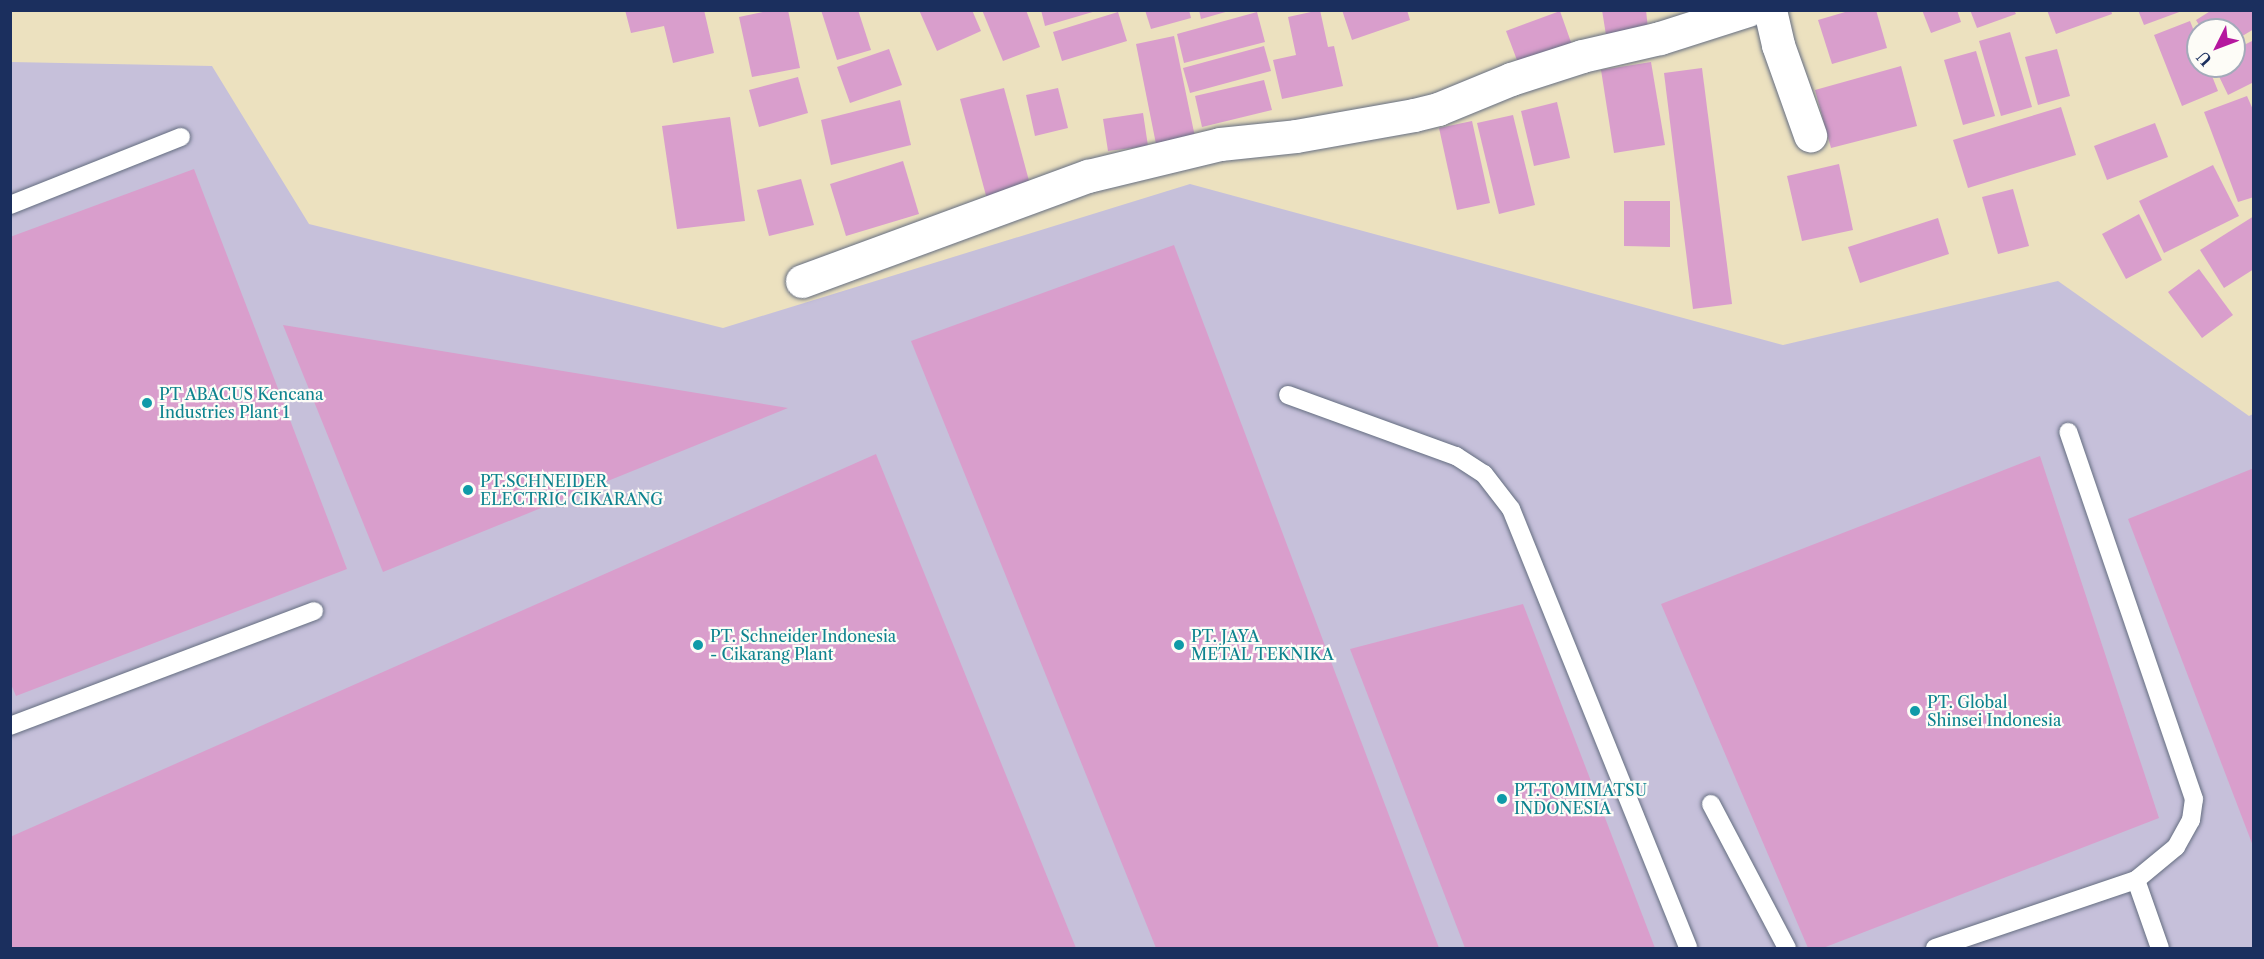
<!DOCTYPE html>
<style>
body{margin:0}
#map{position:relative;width:2264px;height:959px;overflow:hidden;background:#ece1bf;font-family:"Libre Caslon Text",serif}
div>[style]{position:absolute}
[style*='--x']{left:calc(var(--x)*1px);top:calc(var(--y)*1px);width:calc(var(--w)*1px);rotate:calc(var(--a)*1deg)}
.industrial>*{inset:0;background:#c6c0da}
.building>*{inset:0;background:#d99ecc}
.roads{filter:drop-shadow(0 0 2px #646d80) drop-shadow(0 0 2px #646d80)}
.lane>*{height:18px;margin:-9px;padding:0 9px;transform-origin:9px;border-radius:9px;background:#fff}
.street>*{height:33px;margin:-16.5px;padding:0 16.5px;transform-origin:16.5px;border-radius:16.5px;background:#fff}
.dots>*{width:16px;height:16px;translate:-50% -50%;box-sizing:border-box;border:3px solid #fdfcf7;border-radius:50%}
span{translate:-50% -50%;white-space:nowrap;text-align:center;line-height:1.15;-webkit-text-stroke:4.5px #fdfcf7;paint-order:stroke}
.culture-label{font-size:16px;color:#0d838f}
.left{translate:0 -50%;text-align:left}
.frame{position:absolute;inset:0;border:12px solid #1b2f5e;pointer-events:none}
.north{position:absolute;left:2186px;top:18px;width:60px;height:60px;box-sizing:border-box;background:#fdfcf7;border:2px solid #a3aaba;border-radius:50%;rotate:228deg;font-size:16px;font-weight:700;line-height:24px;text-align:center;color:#1b2f5e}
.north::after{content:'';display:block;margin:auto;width:21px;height:27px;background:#b5179e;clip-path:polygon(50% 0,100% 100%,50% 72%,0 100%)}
</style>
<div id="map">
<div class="industrial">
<i style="clip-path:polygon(11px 62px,212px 66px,309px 224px,723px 328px,1190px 184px,1783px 345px,2058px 281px,2249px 416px,2253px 414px,2253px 948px,11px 948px)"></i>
</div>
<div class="building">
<i style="clip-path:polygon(625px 10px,704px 10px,714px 53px,673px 63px,664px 26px,631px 33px)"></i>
<i style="clip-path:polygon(773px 10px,788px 10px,800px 68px,752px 77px,739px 17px)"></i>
<i style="clip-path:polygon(821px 10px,858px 10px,871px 50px,837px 60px)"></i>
<i style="clip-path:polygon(919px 10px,972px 10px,981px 31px,937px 51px)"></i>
<i style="clip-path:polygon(982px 10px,1026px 10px,1040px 47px,1003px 61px)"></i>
<i style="clip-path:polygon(1041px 10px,1096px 10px,1096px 11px,1045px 26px)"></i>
<i style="clip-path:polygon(1145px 10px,1189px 10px,1191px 18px,1151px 29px)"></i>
<i style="clip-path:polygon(1199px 10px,1229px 10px,1229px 11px,1201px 19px)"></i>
<i style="clip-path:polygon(1320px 10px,1328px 47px,1334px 46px,1343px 86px,1282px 99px,1273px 60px,1296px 55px,1288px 17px)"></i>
<i style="clip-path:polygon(1342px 10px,1407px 10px,1410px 20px,1352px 40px)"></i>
<i style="clip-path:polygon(1602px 10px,1646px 10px,1648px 29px,1606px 35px)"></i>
<i style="clip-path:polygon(1852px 10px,1876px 10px,1887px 48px,1832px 64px,1818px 20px)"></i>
<i style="clip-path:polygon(1922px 10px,1957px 10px,1961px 22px,1931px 33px)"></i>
<i style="clip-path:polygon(1970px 10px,2014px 10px,2016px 14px,1977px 28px)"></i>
<i style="clip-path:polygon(2047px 10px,2111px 10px,2112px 14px,2056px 34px)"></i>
<i style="clip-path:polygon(2138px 10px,2182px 10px,2182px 11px,2144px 25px)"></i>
<i style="clip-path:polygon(2212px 10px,2254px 10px,2254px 29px,2234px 41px,2234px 30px,2202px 30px,2196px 20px)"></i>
<i style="clip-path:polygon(1560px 11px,1573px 48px,1520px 68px,1506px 31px)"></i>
<i style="clip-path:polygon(1118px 12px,1127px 41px,1062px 61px,1053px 32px)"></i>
<i style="clip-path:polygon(1257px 12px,1265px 42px,1184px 63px,1177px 34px)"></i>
<i style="clip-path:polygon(2190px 21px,2198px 41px,2198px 66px,2208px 66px,2218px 91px,2182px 106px,2154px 35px)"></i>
<i style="clip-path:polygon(2010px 32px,2032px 107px,2001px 116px,1979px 41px)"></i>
<i style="clip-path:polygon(1174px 36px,1195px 137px,1156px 144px,1136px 44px)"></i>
<i style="clip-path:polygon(2254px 40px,2254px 82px,2228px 95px,2214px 66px,2234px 66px,2234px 50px)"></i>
<i style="clip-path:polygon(1264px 46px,1271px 71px,1190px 93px,1183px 68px)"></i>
<i style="clip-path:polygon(889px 49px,902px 85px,850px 103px,837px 67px)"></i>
<i style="clip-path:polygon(2057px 49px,2070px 96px,2038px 105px,2025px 57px)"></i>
<i style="clip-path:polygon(1976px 51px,1995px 116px,1963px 125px,1944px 60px)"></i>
<i style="clip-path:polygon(1651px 62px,1665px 145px,1614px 153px,1601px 70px)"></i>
<i style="clip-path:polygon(1901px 66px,1917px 126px,1831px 148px,1815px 90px)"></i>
<i style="clip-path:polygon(1702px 68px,1732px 304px,1693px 309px,1664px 73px)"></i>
<i style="clip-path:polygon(798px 77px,808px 113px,759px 127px,749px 90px)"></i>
<i style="clip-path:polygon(1264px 80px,1272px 110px,1202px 127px,1195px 96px)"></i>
<i style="clip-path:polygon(1004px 88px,1032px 192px,988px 203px,960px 99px)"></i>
<i style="clip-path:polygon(1058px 88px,1068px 128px,1035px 136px,1026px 95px)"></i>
<i style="clip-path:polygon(2247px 96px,2254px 112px,2254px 197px,2238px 202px,2204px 112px)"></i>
<i style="clip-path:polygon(900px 100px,911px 145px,831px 165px,821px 120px)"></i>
<i style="clip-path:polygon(1557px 102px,1570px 158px,1534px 166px,1521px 111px)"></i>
<i style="clip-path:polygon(2061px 107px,2076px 155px,1968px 188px,1953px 140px)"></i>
<i style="clip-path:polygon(1143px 113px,1148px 146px,1108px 151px,1103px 119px)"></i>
<i style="clip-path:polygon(1513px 115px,1535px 205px,1499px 214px,1477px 123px)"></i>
<i style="clip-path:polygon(730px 117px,745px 221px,677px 229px,662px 126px)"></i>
<i style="clip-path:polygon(1472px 121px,1490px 203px,1457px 210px,1439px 128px)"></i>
<i style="clip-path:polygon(2155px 123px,2168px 157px,2107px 180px,2094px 146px)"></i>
<i style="clip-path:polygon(903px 161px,919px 214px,846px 236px,830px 184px)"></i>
<i style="clip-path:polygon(1839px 164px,1853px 230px,1802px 241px,1787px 176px)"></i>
<i style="clip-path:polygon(2213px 165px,2239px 216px,2164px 253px,2139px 201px)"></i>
<i style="clip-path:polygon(194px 169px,347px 569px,16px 696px,10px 682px,10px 237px)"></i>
<i style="clip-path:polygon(801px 179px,814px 225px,769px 236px,757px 190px)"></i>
<i style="clip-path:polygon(2013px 189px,2029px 246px,1998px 254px,1982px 197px)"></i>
<i style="clip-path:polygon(1624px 201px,1670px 201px,1670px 247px,1624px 246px)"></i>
<i style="clip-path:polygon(2139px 214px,2162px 260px,2126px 279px,2102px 234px)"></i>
<i style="clip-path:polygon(2254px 216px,2254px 269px,2224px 288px,2200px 250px)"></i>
<i style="clip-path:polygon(1938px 218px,1949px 254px,1860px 283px,1848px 247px)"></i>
<i style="clip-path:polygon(1174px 245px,1439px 948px,1156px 948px,911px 341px)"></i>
<i style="clip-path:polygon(2199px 269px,2233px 315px,2202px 338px,2168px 292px)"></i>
<i style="clip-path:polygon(283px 325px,788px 408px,383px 572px)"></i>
<i style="clip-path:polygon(876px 454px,1076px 948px,10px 948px,10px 837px)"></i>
<i style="clip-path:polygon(2040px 456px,2159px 818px,1823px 948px,1808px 948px,1661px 604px)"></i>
<i style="clip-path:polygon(2254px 468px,2254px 846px,2253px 846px,2128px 519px)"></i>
<i style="clip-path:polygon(1523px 604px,1655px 948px,1465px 948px,1350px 649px)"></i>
</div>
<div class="roads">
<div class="lane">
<i style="--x:10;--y:205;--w:184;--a:-21.7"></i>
<i style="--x:1288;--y:395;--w:179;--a:20"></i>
<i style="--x:1456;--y:456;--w:33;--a:33"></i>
<i style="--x:1484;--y:474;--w:44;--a:52.4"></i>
<i style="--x:1511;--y:509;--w:473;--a:68"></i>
<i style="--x:10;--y:726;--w:325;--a:-20.7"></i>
<i style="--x:1711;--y:804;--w:163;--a:62.2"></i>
<i style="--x:2136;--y:880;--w:72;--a:70.6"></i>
<i style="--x:1935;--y:948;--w:212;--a:-18.7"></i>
<i style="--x:2136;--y:880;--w:52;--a:-39.5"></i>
<i style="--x:2176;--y:847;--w:31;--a:-61"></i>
<i style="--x:2191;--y:820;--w:21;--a:-82"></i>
<i style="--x:2194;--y:799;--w:388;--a:-108.9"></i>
</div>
<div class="street">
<i style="--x:1770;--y:10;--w:36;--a:77"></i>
<i style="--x:1778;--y:45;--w:96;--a:70.4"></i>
<i style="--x:802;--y:281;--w:305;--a:-20.2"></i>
<i style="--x:1088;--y:176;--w:136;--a:-13.6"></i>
<i style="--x:1220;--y:144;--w:76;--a:-6"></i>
<i style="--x:1296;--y:136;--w:120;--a:-10.1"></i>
<i style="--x:1414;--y:115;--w:25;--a:-14"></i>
<i style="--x:1438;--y:109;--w:79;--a:-22.3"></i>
<i style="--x:1511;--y:79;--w:75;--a:-17.9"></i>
<i style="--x:1582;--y:56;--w:80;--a:-13"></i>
<i style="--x:1660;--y:38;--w:92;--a:-17.7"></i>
</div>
</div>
<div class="dots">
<i style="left:147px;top:403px;background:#0f9aa8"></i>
<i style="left:468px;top:490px;background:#0f9aa8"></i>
<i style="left:698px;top:645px;background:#0f9aa8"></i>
<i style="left:1179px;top:645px;background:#0f9aa8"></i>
<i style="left:1915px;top:711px;background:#0f9aa8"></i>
<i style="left:1502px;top:799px;background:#0f9aa8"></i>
</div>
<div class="culture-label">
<span class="left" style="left:159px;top:403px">PT ABACUS Kencana<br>Industries Plant 1</span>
<span class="left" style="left:480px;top:490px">PT.SCHNEIDER<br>ELECTRIC CIKARANG</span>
<span class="left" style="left:710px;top:645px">PT. Schneider Indonesia<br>- Cikarang Plant</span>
<span class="left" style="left:1191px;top:645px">PT. JAYA<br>METAL TEKNIKA</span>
<span class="left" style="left:1927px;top:711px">PT. Global<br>Shinsei Indonesia</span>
<span class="left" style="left:1514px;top:799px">PT.TOMIMATSU<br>INDONESIA</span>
</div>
<div class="frame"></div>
<div class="north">U</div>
</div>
